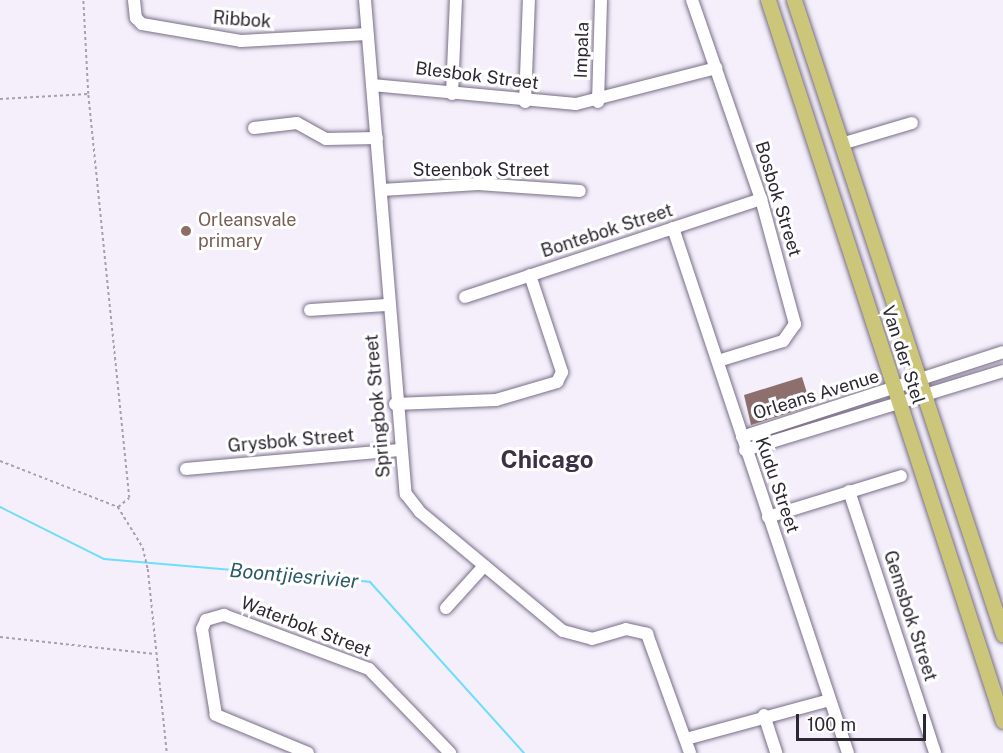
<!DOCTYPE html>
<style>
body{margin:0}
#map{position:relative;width:1003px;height:753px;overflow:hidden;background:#f4effb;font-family:"Public Sans",sans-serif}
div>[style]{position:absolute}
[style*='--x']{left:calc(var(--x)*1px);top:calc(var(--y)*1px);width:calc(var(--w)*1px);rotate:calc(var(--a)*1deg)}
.stream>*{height:2px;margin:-1px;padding:0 1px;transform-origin:1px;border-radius:1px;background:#6cdefe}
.building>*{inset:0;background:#8e6f6e}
.path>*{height:1.5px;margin-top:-0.75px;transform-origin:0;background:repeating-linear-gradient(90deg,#a5a0ab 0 3px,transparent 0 6px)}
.roads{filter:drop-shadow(0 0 2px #796e87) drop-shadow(0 0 2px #796e87)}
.minor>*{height:12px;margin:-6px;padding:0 6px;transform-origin:6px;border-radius:6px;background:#fff}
.major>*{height:15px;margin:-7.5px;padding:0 7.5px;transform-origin:7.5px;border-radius:7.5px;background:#cbc67a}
.dots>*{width:16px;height:16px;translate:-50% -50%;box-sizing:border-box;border:3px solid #fff;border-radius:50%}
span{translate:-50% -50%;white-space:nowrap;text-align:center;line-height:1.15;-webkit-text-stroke:6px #fff;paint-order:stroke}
.street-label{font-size:18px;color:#2c2832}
.education-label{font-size:18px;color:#785e54}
.left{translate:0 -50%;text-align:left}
.water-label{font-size:20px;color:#2a5a68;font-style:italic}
.district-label{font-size:24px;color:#3b3147;font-weight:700}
.scale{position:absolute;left:796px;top:714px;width:130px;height:27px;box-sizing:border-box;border:3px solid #2c2832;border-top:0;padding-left:8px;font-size:18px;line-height:21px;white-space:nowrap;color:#2c2832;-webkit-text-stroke:4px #fff;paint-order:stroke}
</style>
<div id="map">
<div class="stream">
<i style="--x:0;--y:507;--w:116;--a:26.6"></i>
<i style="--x:104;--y:559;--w:267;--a:4.9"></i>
<i style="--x:370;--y:582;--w:230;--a:48"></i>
</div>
<div class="building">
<i style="clip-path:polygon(802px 377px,811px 406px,751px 425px,744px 395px)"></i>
</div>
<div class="path">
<i style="--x:0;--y:99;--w:88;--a:-3.3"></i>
<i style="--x:88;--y:94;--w:94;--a:-93"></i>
<i style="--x:0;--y:461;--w:127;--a:21.3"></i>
<i style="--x:118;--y:507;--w:14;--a:-39"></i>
<i style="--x:129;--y:498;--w:406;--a:-95.8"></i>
<i style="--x:118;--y:507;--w:48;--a:58.6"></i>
<i style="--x:143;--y:548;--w:22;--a:77"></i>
<i style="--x:148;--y:569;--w:185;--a:84.1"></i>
<i style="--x:0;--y:637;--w:156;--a:6.3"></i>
</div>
<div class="roads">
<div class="minor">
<i style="--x:134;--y:0;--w:18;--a:84"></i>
<i style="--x:136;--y:18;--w:8;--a:45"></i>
<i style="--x:142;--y:24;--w:100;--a:9.7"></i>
<i style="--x:241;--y:41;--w:126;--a:-3.2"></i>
<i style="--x:365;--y:0;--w:496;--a:85.3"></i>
<i style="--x:406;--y:494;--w:23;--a:52"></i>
<i style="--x:420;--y:512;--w:186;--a:39.8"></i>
<i style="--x:563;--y:631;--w:30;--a:15"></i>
<i style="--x:592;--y:639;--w:35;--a:-16"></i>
<i style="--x:626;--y:629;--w:22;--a:13"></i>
<i style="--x:647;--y:634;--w:127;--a:70.1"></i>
<i style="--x:692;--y:0;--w:211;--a:70.9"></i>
<i style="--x:761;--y:199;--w:130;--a:74.8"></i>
<i style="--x:795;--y:324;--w:21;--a:125"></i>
<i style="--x:783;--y:341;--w:68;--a:162.9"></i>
<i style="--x:372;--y:85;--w:205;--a:5.3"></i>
<i style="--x:576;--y:104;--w:145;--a:-14.4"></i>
<i style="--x:452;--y:94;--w:94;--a:-87.6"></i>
<i style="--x:525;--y:102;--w:102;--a:-87.8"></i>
<i style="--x:598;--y:102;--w:102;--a:-88.3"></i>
<i style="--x:254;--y:128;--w:43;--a:-6.6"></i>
<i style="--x:297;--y:123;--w:33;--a:29"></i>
<i style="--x:326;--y:139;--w:51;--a:-1.1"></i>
<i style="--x:841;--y:144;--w:74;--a:-16.5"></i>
<i style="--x:382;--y:190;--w:96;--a:-3.6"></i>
<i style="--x:478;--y:184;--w:102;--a:3.9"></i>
<i style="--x:673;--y:228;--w:553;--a:71.57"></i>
<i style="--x:465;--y:297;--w:312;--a:-18.3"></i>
<i style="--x:310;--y:310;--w:78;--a:-3.7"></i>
<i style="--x:395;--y:404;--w:101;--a:-2.3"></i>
<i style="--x:496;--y:400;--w:64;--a:-16.4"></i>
<i style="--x:557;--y:382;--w:11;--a:-63"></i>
<i style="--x:562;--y:372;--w:102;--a:-108.3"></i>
<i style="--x:742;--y:437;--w:274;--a:-18"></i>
<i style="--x:745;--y:450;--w:270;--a:-17"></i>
<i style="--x:186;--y:469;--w:214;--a:-5.1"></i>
<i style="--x:849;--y:491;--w:276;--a:71.8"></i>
<i style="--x:768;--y:517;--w:139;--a:-17.1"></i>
<i style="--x:446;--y:608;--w:57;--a:-47.9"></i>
<i style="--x:764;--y:715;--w:40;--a:72"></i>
<i style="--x:686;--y:739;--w:149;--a:-15.2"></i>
<i style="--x:308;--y:753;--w:100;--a:-157.6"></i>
<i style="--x:216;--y:715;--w:87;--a:-99.2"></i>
<i style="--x:202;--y:629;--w:10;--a:-66"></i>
<i style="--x:206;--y:620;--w:19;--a:-16"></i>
<i style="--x:224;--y:615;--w:155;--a:20.4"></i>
<i style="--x:369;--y:669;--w:117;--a:46"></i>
</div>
<div class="major">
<i style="--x:768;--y:0;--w:758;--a:71.95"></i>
<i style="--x:794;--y:0;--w:668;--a:71.76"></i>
</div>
</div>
<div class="dots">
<i style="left:186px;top:231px;background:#8d6e63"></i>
</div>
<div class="street-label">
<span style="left:242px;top:20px;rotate:4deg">Ribbok</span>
<span style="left:582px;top:50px;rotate:-88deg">Impala</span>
<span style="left:477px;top:76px;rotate:7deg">Blesbok Street</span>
<span style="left:481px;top:170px">Steenbok Street</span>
<span style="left:778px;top:199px;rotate:73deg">Bosbok Street</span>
<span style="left:607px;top:231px;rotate:-18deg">Bontebok Street</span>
<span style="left:903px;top:355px;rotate:72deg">Van der Stel</span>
<span style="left:816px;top:395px;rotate:-17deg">Orleans Avenue</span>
<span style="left:378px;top:406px;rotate:-95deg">Springbok Street</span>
<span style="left:291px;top:441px;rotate:-5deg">Grysbok Street</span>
<span style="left:777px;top:485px;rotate:71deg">Kudu Street</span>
<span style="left:910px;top:616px;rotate:72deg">Gemsbok Street</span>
<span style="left:306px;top:627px;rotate:21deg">Waterbok Street</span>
</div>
<div class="education-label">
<span class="left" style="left:198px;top:231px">Orleansvale<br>primary</span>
</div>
<div class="water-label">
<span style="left:294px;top:576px;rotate:5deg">Boontjiesrivier</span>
</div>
<div class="district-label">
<span style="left:547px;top:460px">Chicago</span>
</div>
<div class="scale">100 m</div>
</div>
